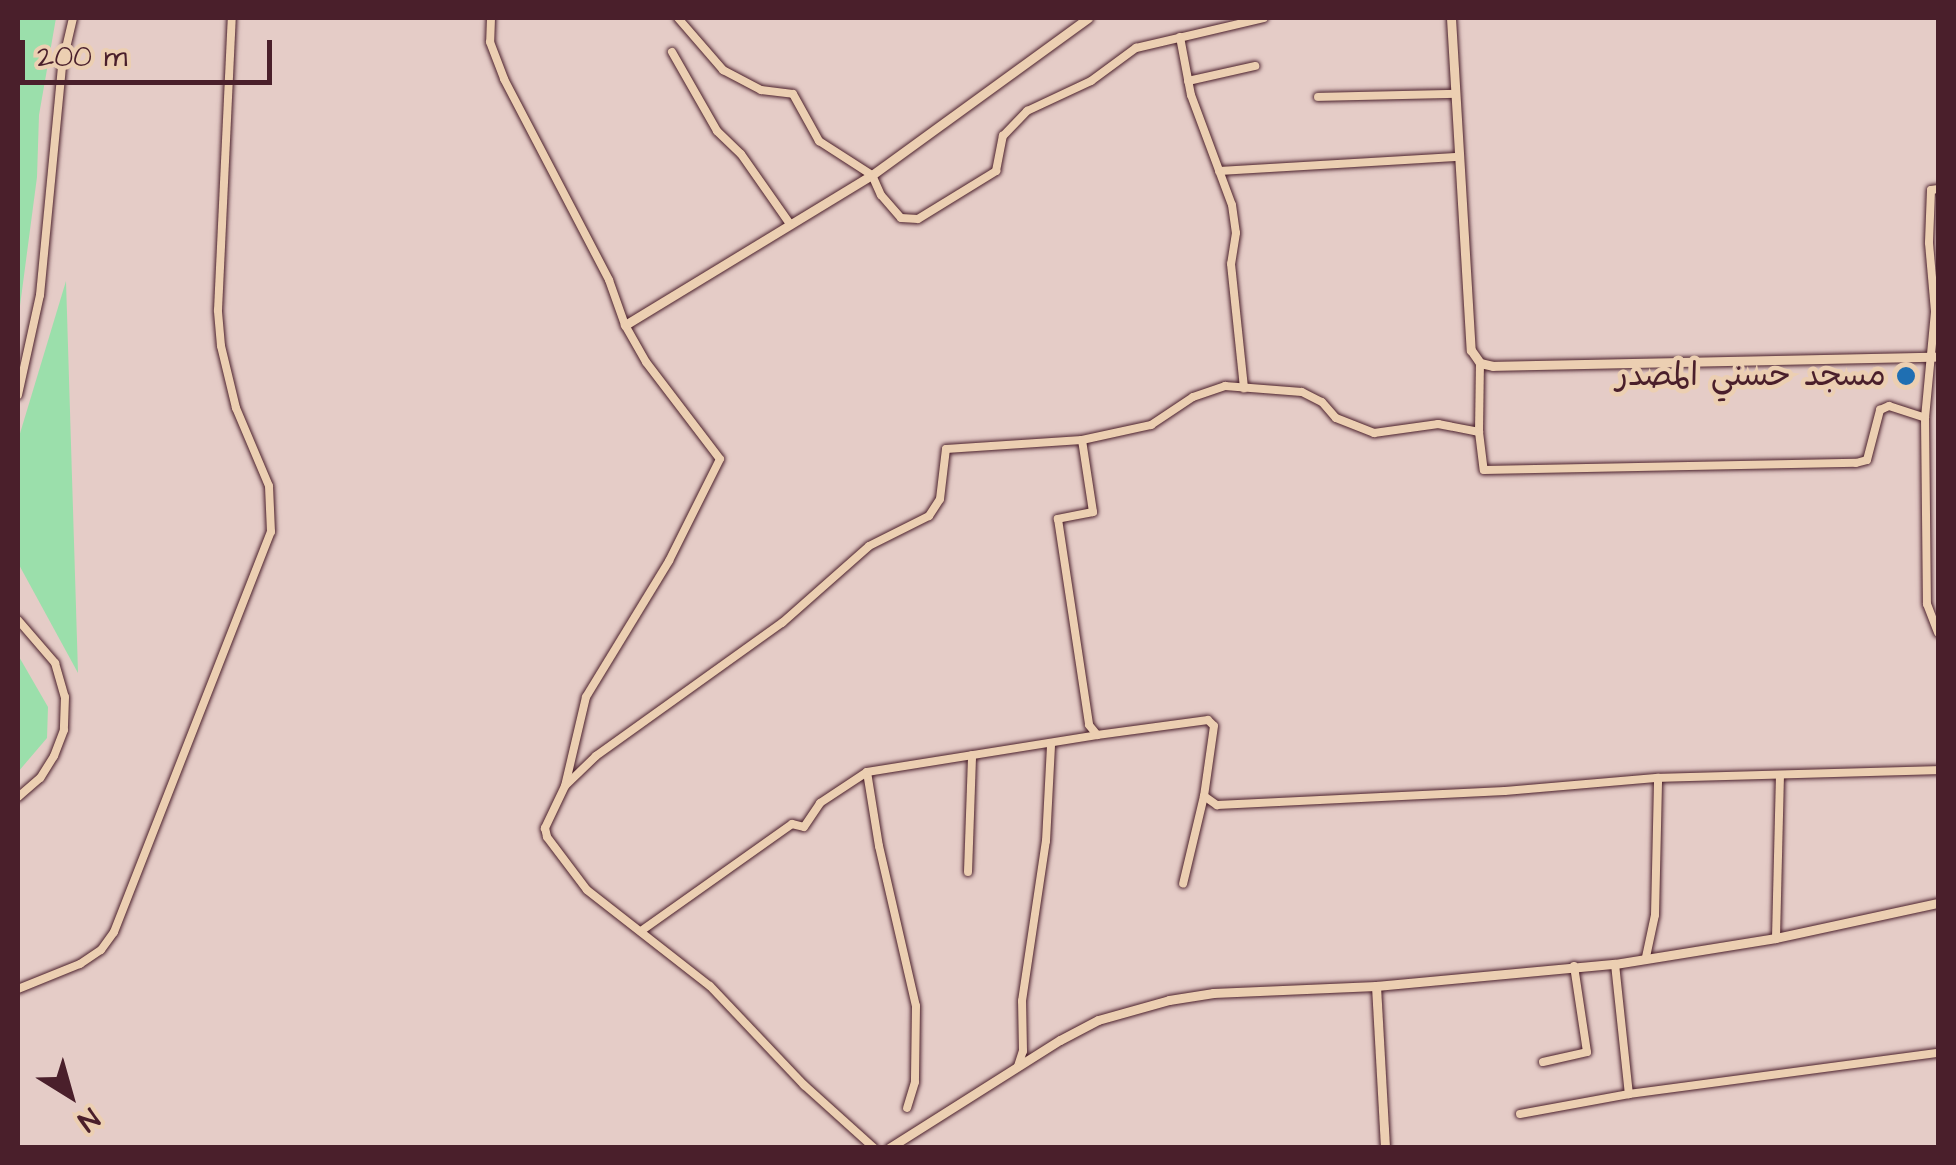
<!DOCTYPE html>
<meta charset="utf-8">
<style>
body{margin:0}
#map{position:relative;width:1956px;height:1165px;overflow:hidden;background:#e5ccc7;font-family:"Architects Daughter","Playpen Sans Arabic",sans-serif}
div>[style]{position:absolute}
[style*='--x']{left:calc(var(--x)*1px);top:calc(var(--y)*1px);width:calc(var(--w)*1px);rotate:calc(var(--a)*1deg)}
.green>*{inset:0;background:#9bdfab}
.roads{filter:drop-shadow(0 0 2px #4a1f2b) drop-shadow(0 0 2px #4a1f2b)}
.minor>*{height:8px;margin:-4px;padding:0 4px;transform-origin:4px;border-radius:4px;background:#eccfb2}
.tertiary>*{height:9px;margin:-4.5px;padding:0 4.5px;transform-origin:4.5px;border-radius:4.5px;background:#eccfb2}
.dots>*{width:28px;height:28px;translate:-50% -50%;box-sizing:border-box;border:5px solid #eccfb2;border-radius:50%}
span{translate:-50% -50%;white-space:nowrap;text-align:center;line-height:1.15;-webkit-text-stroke:9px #eccfb2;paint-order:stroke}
.poi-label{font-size:32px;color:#4a1f2b}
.right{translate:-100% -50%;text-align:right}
.frame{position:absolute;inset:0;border:20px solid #4a1f2b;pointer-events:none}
.north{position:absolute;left:20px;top:1045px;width:100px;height:100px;-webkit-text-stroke:8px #eccfb2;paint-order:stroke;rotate:143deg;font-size:28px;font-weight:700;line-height:40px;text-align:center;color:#4a1f2b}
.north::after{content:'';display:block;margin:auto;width:35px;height:45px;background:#4a1f2b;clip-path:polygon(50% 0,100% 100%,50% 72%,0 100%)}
.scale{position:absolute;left:20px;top:40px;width:252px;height:45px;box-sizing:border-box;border:5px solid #4a1f2b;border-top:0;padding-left:12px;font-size:30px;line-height:35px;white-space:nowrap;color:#4a1f2b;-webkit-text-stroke:8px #eccfb2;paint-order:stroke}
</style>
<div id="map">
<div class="green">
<i style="clip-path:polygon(18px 18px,56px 18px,39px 115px,37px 177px,18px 321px)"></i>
<i style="clip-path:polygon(66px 281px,78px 673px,18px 563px,18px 440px)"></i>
<i style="clip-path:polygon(18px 655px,48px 707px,47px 738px,18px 772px)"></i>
</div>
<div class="roads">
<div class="minor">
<i style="--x:491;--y:18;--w:24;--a:92"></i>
<i style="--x:490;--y:42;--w:40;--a:69"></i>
<i style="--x:504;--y:79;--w:227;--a:62.4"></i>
<i style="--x:609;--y:280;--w:48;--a:70.4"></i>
<i style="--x:625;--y:325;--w:43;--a:60.4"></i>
<i style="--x:646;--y:362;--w:122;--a:52.7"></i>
<i style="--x:720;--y:459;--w:114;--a:116.6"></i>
<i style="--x:669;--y:561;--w:159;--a:121.4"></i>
<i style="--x:586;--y:697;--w:91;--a:103.3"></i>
<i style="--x:565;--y:786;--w:47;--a:115.5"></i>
<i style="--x:545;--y:828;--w:9;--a:77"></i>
<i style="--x:547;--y:837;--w:66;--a:53"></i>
<i style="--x:587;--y:890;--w:156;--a:38"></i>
<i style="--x:710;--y:986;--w:137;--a:46.5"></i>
<i style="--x:804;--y:1085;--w:94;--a:42"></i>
<i style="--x:678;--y:18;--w:69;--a:49.1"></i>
<i style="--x:723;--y:70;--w:43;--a:27.8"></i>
<i style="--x:761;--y:90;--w:32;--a:7"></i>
<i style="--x:793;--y:94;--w:54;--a:61"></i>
<i style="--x:819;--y:141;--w:63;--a:32.7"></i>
<i style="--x:872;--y:175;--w:22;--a:66"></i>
<i style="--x:881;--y:195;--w:30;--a:49"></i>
<i style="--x:901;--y:218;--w:17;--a:3"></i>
<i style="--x:918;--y:219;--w:92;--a:-31.6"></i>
<i style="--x:996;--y:171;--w:36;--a:-79"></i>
<i style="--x:1003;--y:136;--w:35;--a:-46"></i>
<i style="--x:1027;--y:111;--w:71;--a:-25.1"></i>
<i style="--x:1091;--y:81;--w:56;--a:-36.3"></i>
<i style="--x:1136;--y:48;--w:131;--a:-13.2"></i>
<i style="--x:1180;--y:37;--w:59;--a:79.3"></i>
<i style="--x:1191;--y:95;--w:117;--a:69.6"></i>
<i style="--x:1232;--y:205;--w:28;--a:82"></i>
<i style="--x:1236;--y:233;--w:31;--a:99"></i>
<i style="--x:1231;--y:264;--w:125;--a:84"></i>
<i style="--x:672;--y:52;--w:91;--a:60.3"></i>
<i style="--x:717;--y:131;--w:33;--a:44"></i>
<i style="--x:741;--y:154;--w:85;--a:55"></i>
<i style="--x:1188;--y:81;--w:69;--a:-12.6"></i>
<i style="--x:1318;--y:97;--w:136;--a:-1.3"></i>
<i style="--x:1219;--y:171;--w:237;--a:-3.4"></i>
<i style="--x:1938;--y:189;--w:7;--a:172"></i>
<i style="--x:1931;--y:190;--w:53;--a:92.2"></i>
<i style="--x:1929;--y:243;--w:69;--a:85"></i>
<i style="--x:1935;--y:312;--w:106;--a:95.4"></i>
<i style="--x:1925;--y:418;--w:186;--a:89.4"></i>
<i style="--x:1927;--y:604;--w:31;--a:69"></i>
<i style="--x:18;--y:395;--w:102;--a:-77.6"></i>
<i style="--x:40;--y:295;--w:231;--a:-84.5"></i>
<i style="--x:62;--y:65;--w:48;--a:-76.8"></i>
<i style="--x:1479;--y:432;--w:69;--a:-89.2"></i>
<i style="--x:1082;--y:440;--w:73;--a:81.3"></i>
<i style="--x:1093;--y:512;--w:36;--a:169"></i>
<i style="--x:1058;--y:519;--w:208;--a:81.4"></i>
<i style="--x:1089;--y:725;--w:13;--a:51"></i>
<i style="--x:1097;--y:735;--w:112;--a:-7.7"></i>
<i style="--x:1208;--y:720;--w:8;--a:45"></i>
<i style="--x:1214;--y:726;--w:71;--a:98.1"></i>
<i style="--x:1204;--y:796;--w:90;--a:103.4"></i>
<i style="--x:18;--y:620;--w:57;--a:49.3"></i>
<i style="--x:55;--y:663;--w:35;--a:74"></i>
<i style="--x:65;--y:697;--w:33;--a:92"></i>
<i style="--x:64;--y:730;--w:28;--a:111"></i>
<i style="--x:54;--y:756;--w:26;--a:122"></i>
<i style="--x:40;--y:778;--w:29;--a:139"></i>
<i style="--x:867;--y:772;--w:75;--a:80.8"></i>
<i style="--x:879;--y:846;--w:164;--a:77"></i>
<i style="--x:916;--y:1006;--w:76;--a:90.8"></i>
<i style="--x:915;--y:1082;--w:27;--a:107"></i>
<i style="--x:565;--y:786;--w:43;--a:-44.1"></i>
<i style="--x:596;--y:756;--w:229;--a:-35.6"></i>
<i style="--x:782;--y:623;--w:116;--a:-41.5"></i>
<i style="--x:869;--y:546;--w:67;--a:-26.6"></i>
<i style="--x:929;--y:516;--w:20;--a:-57"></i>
<i style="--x:940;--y:499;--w:50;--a:-83.2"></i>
<i style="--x:946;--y:449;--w:136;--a:-3.8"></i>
<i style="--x:1082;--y:440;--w:71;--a:-12.3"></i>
<i style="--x:1151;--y:425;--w:50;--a:-33.7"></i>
<i style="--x:1193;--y:397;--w:34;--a:-19"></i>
<i style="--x:1225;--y:386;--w:77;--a:4.5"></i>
<i style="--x:1302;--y:392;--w:22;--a:27"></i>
<i style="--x:1322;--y:402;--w:21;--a:49"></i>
<i style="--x:1336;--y:418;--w:41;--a:21.5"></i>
<i style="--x:1374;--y:433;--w:65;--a:-8"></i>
<i style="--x:1438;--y:424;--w:42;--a:11"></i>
<i style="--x:1479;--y:432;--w:38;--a:83"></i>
<i style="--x:1484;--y:470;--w:372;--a:-1.1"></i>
<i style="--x:1856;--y:463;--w:11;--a:-15"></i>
<i style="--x:1867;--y:460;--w:52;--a:-75.4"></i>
<i style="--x:1880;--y:410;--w:10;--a:-24"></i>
<i style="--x:1889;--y:406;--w:38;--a:18"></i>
<i style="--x:1204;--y:796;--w:16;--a:35"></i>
<i style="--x:1217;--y:805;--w:288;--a:-2.8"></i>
<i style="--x:1505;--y:791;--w:154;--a:-4.9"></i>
<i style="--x:1658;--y:778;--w:280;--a:-1.6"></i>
<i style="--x:968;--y:872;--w:117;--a:-88"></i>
<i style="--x:641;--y:931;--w:185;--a:-35.3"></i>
<i style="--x:792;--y:824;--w:12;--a:14"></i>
<i style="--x:804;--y:827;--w:29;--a:-56"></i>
<i style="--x:820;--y:803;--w:56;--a:-33.4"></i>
<i style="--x:867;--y:772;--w:233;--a:-9.1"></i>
<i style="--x:1776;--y:938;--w:161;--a:-88.6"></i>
<i style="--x:1646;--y:957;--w:43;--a:-77.9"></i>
<i style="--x:1655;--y:915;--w:137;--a:-88.7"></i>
<i style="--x:1615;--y:964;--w:131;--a:83.9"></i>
<i style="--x:18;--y:989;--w:67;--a:-22"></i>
<i style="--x:80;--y:964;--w:25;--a:-34"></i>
<i style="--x:101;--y:950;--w:22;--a:-54"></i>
<i style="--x:114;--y:932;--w:430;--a:-68.6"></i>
<i style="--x:271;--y:532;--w:46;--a:-92.5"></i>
<i style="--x:269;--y:486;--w:85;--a:-112.9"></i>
<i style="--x:236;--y:408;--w:64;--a:-103.6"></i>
<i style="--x:221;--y:346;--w:36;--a:-95"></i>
<i style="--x:218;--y:310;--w:292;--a:-87.3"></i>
<i style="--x:1543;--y:1062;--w:45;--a:-12.8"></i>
<i style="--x:1587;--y:1052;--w:87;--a:-98.6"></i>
<i style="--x:1018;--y:1066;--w:16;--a:-72"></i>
<i style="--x:1023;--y:1051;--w:50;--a:-91.1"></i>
<i style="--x:1022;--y:1001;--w:162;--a:-81.5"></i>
<i style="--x:1046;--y:841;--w:97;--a:-87"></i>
<i style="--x:1520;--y:1114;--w:111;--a:-10.4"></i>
<i style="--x:1629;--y:1094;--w:312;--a:-7.6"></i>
</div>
<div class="tertiary">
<i style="--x:1451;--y:18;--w:333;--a:86.6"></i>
<i style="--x:1471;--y:350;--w:16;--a:55"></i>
<i style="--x:1480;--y:363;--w:13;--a:13"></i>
<i style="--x:1493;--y:366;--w:445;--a:-1.2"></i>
<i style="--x:625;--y:325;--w:289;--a:-31.3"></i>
<i style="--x:872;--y:175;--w:267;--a:-36"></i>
<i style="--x:1376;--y:986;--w:162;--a:86.8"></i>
<i style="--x:889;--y:1148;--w:202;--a:-32.3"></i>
<i style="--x:1060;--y:1040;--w:43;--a:-27.8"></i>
<i style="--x:1098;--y:1020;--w:74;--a:-15.7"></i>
<i style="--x:1169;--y:1000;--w:45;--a:-9"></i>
<i style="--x:1213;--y:993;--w:163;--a:-2.5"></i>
<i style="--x:1376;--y:986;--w:240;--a:-5.3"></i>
<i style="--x:1615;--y:964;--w:163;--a:-9.2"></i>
<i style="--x:1776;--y:938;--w:166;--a:-12.2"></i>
</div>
</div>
<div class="dots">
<i style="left:1906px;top:376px;background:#1f6fb2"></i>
</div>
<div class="poi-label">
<span class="right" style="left:1886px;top:376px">مسجد حسني المصدر</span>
</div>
<div class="frame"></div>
<div class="north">N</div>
<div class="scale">200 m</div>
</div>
